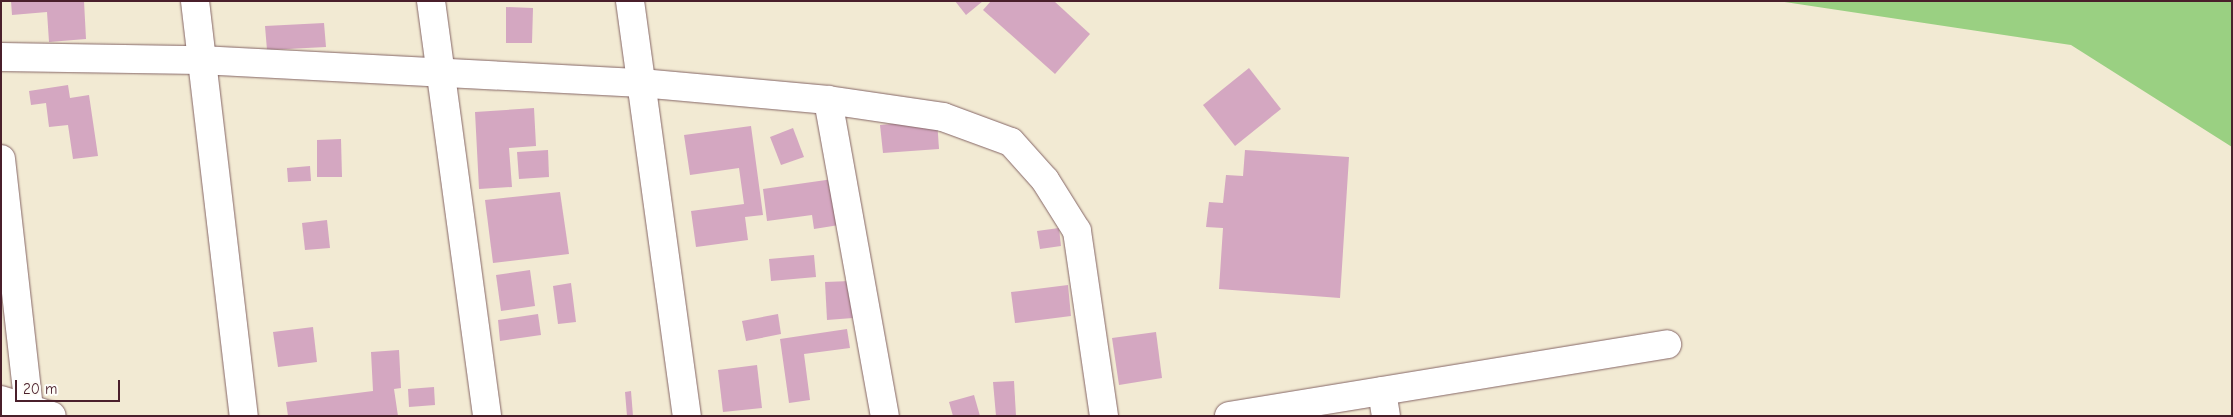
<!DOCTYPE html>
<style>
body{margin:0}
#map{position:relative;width:2233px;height:417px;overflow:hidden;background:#f2ead3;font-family:"Comic Neue",sans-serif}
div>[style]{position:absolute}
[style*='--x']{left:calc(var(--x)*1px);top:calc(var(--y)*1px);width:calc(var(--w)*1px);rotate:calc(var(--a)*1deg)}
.green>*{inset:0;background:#9ad082}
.building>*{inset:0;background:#d4a7c1}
.roads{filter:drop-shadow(0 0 1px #856666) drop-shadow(0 0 1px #856666)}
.minor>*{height:28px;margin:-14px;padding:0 14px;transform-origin:14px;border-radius:14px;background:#fff}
span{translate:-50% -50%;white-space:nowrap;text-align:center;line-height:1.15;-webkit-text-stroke:5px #fdfcf7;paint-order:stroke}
.frame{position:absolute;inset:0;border:2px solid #4a1f2b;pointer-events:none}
.scale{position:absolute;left:15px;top:380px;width:105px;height:22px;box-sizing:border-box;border:2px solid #4a1f2b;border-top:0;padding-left:6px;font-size:15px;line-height:18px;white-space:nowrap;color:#4a1f2b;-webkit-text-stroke:4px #fdfcf7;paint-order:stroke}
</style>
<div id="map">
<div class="green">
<i style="clip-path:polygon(1778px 1px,2232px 1px,2232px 147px,2071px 45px)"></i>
</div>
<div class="building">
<i style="clip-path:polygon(11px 1px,84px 1px,86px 39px,49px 42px,47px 12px,12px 15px)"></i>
<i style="clip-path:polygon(955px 1px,983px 1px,966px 15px)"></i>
<i style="clip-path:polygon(991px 1px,1054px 1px,1090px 34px,1055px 74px,983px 10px)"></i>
<i style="clip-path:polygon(506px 7px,533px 8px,532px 43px,506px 43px)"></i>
<i style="clip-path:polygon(324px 23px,326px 47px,267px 50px,265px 26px)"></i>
<i style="clip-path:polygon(1249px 68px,1281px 109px,1235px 146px,1203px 105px)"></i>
<i style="clip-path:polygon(68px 85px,70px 98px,89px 95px,98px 156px,73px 159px,68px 125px,49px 127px,46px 103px,31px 105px,29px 91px)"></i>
<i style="clip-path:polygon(534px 108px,536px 146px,509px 148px,512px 187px,479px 189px,475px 112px)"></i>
<i style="clip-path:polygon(937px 120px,939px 149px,883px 153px,880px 125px)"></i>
<i style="clip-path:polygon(751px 126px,763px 215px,745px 217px,748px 240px,696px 247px,691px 211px,744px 204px,739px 168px,690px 175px,684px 135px)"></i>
<i style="clip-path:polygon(793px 128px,804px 157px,781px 165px,770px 137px)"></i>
<i style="clip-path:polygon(341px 139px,342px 177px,317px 177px,317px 140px)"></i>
<i style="clip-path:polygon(548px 150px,549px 177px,519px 179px,517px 152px)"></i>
<i style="clip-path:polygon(1245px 150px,1349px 157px,1340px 298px,1219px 289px,1223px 228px,1206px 227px,1209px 202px,1223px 203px,1226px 175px,1243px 176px)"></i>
<i style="clip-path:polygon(310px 166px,311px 181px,288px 182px,287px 168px)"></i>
<i style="clip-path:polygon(833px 179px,839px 225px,814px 229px,812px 215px,767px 221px,763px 189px)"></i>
<i style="clip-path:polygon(560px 192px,569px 254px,493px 263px,485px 200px)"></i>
<i style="clip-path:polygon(327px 220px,330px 248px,305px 250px,302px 223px)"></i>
<i style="clip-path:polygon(1059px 228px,1061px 246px,1040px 249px,1037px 231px)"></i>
<i style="clip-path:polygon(814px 255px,816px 277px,771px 281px,769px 259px)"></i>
<i style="clip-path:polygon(530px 270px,535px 306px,501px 311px,496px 275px)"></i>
<i style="clip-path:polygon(851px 281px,853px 318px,827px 320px,825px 282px)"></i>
<i style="clip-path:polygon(571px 283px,576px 322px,558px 324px,553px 286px)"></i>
<i style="clip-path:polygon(1068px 285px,1071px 316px,1015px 323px,1011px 292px)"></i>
<i style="clip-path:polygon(538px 314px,541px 335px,500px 341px,498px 320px)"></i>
<i style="clip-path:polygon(778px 314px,781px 334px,746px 341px,742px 321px)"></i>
<i style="clip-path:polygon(313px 327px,317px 362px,278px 367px,273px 332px)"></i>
<i style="clip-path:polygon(847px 329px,850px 348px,804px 354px,810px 400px,789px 403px,780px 339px)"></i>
<i style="clip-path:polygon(1156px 332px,1162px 378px,1119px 385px,1112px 338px)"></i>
<i style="clip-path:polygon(399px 350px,401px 388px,394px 389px,398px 416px,288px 416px,286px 402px,373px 391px,371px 352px)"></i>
<i style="clip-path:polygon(757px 365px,762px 408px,723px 412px,718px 370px)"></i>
<i style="clip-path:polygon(1014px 381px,1016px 416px,996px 416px,993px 382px)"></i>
<i style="clip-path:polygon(434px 387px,435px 405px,409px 407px,408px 389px)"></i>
<i style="clip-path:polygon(631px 391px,633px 416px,627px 416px,625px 392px)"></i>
<i style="clip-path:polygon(974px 395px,980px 416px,953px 416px,949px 402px)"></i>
</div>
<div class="roads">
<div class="minor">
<i style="--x:195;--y:1;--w:418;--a:83.3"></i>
<i style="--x:431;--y:1;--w:419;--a:82.3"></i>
<i style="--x:630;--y:1;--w:419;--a:82.2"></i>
<i style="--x:1;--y:57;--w:199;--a:0.9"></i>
<i style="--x:200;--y:60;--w:442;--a:3"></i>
<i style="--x:641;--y:83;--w:188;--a:5.2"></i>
<i style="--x:828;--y:100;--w:116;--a:8.4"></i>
<i style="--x:943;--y:117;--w:72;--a:20.2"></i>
<i style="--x:1011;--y:142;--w:51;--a:48.2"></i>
<i style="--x:1045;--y:180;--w:60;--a:57.9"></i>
<i style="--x:1077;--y:231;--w:187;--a:81.7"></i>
<i style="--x:828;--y:100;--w:321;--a:79.8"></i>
<i style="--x:1;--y:159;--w:259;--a:83.6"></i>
<i style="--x:1382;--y:391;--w:25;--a:81"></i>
<i style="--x:1;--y:400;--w:53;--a:17.4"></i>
<i style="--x:1229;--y:416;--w:444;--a:-9.3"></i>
</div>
</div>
<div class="frame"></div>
<div class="scale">20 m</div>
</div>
